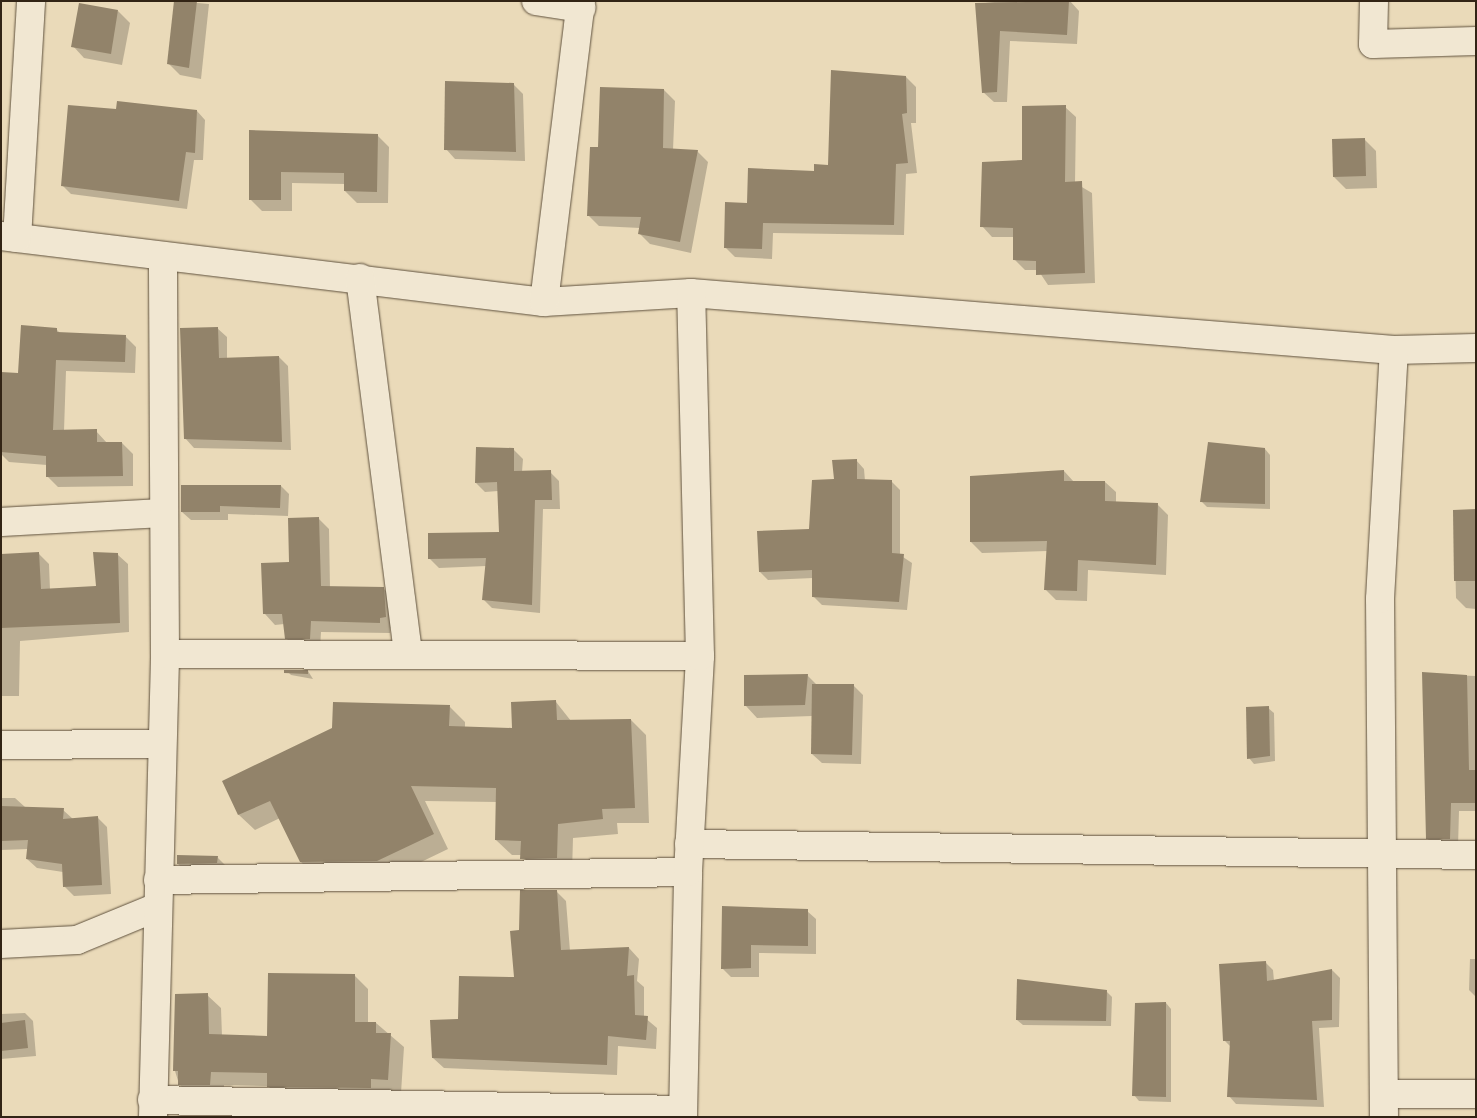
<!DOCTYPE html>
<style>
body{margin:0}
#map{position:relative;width:1477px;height:1118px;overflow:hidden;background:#eadab9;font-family:Alegreya,serif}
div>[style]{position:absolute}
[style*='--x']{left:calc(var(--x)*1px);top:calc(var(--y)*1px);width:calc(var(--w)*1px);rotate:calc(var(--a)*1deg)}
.shadow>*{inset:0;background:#0003}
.building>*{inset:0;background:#92836a}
.roads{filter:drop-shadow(0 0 1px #60523e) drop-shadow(0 0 1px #60523e)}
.minor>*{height:28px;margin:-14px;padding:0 14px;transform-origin:14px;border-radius:14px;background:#f1e7d2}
span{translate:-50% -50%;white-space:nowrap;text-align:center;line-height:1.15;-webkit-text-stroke:4.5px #f1e7d2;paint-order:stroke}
.frame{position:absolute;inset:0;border:2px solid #322415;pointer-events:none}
</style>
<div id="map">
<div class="shadow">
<i style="clip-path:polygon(176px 1px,209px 4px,201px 79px,180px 75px,168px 63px)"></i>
<i style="clip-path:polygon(1004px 1px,1070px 1px,1079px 11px,1077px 44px,1010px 41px,1007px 102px,994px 102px,983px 92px,976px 4px)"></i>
<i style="clip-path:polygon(118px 11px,130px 23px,122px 65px,84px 58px,73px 46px)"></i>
<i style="clip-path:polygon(906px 77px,916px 87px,916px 123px,911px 123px,917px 173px,906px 174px,904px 235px,773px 233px,772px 259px,735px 257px,725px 247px,748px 204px,829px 167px)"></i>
<i style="clip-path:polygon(513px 84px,523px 94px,525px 161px,455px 159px,446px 149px)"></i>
<i style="clip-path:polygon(664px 90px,675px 101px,673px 150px,697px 151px,708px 162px,691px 253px,650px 244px,639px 233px,640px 228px,599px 226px,588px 215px,599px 148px)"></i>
<i style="clip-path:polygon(1065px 107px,1076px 117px,1075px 183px,1092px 193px,1095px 283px,1048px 285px,1038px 270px,1025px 270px,1015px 260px,1014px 237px,992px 237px,982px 226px)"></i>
<i style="clip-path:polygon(118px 110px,197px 111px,205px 120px,203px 160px,194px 160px,187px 209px,71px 194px,62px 185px)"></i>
<i style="clip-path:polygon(250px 131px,377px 135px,389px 147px,388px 203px,357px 203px,345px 191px,345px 184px,292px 183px,292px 211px,262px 211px,251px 200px)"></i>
<i style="clip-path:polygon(1364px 139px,1376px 151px,1377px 188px,1346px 189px,1334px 177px)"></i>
<i style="clip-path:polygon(217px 328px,227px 337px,227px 359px,279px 357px,288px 366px,291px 450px,194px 448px,185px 438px)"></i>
<i style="clip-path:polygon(56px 329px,61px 334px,125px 336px,136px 347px,135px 373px,66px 371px,64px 431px,96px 431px,107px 443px,122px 443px,133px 454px,133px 486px,58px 487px,47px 476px,47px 465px,9px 462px,1px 454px,1px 373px,19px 374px)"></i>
<i style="clip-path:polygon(1265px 449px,1270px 455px,1270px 509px,1207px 507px,1201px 501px)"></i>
<i style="clip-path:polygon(514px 450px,523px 459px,522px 472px,550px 472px,559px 481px,560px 509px,543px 509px,540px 613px,492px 608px,483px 599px,486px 566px,439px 568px,429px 558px,500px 533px,498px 491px,485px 492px,476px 483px)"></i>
<i style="clip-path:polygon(856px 460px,864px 469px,865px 481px,892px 482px,900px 490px,900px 555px,912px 563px,907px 610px,822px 605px,813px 596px,813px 578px,768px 580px,760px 572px,811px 530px,835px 480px)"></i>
<i style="clip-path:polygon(1064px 471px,1074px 482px,1105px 482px,1116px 492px,1116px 502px,1157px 504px,1168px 515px,1166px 575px,1088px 570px,1087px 601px,1056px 600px,1045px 589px,1047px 551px,982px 553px,971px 542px)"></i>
<i style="clip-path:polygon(281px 486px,289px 494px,288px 516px,228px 514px,228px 520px,191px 520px,182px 512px)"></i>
<i style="clip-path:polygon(1476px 510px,1476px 609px,1466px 608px,1456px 598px,1454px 511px)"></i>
<i style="clip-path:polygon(318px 518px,329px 529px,330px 588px,383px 588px,394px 599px,396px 628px,390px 628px,390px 633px,321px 632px,320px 649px,297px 649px,286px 638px,284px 624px,275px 625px,265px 614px)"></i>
<i style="clip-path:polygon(39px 554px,49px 564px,50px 590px,97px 587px,118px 555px,128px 564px,129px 632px,20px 641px,19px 696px,1px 696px,1px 556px)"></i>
<i style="clip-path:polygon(287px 671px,308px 671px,313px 679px,291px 675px)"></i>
<i style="clip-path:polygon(1423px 674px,1476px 676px,1476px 811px,1459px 811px,1458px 847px,1435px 847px,1427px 838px)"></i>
<i style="clip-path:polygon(807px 675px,817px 685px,853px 685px,863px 695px,861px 764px,822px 763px,812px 754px,812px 716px,757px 718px,746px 706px)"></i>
<i style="clip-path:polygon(556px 702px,571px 721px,631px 720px,646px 735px,649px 823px,617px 823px,618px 834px,573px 838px,572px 873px,537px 874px,522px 855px,512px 855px,496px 840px,497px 802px,425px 801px,448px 849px,392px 876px,316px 877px,301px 862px,280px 818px,255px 830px,239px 815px,224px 781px,450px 707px,465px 722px,465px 728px,513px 729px)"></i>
<i style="clip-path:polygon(1268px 708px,1274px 713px,1275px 761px,1254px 764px,1249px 758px)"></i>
<i style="clip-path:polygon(1px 798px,15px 798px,25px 807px,63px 810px,73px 819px,98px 818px,107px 827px,111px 894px,74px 896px,64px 886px,63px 872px,37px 868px,27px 859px,28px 849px,1px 850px)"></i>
<i style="clip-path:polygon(217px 857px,229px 869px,190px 875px,178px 864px)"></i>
<i style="clip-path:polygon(556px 891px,566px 901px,570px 951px,629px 948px,639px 959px,637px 981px,644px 987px,644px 1017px,657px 1028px,656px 1049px,618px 1046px,617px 1075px,444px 1068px,433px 1058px,459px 1020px,516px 978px,520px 931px)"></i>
<i style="clip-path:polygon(724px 907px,807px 911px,816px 919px,816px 954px,759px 953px,759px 977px,731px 977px,722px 968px)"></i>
<i style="clip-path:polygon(1470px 959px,1476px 959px,1476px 997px,1469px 990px)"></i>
<i style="clip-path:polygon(1266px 963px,1273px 970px,1274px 981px,1332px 970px,1340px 978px,1339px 1027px,1319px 1028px,1324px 1107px,1236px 1104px,1229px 1096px,1231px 1047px,1224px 1040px)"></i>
<i style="clip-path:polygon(355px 976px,368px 989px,368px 1023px,376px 1023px,404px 1047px,401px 1093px,282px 1100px,268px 1086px,224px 1085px,224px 1098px,192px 1098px,179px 1084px,175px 1071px,207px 995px,221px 1008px,222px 1036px,268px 1037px)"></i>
<i style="clip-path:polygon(1106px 991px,1112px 997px,1111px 1026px,1023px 1025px,1017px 1020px)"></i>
<i style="clip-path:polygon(1166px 1003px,1171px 1009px,1171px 1102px,1139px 1101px,1134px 1095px)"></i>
<i style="clip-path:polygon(25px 1013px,33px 1021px,36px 1056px,1px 1059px,1px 1014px)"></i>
</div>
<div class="building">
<i style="clip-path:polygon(174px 1px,197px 1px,189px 68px,167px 64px)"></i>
<i style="clip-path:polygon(1069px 1px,1067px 35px,1000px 31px,997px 92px,982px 93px,975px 3px)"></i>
<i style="clip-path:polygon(79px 3px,118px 10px,111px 54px,71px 47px)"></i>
<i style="clip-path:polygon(831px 70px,906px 76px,907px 113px,902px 114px,908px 163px,896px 164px,894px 225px,763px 223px,762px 249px,724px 248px,725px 202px,747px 203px,748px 168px,814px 171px,814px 164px,828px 165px)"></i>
<i style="clip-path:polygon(445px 81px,514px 83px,516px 152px,444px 150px)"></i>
<i style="clip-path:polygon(600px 87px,664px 89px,663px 148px,698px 150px,680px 242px,638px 234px,641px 217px,587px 216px,590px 147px,598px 147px)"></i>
<i style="clip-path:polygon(117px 101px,197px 110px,195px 153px,186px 152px,179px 201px,61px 186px,68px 105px,116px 109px)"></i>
<i style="clip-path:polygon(1066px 105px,1065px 182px,1082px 181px,1085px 273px,1036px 275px,1036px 261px,1013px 260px,1013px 228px,980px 227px,982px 162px,1022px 160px,1022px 106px)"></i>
<i style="clip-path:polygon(249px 130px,378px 134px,377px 192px,344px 191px,344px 173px,281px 172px,281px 200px,249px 200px)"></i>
<i style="clip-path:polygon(1365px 138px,1366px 176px,1333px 177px,1332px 139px)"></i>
<i style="clip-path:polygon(21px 325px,57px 328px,57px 332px,126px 335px,125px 362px,56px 360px,53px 430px,97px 429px,97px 442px,122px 442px,123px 476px,46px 477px,46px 456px,1px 452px,1px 372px,18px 373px)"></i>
<i style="clip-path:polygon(218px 327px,219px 358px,279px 356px,282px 442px,184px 439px,180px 328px)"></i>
<i style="clip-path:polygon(1208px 442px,1265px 448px,1265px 504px,1200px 502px)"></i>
<i style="clip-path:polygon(476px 447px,514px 448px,514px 471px,551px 470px,552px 500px,535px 500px,532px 605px,482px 600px,486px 558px,428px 559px,428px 533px,499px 532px,497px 482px,475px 483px)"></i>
<i style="clip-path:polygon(857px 459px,857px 479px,892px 480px,892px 553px,904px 554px,899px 602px,812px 597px,812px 570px,759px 572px,757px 531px,809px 529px,812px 480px,834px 479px,832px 460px)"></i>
<i style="clip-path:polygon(1064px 470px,1064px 481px,1105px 481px,1105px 501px,1158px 503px,1156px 565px,1078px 560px,1077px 591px,1044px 590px,1047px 541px,970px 542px,970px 476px)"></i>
<i style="clip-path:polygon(181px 485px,281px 485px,280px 508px,220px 506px,220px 512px,181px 512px)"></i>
<i style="clip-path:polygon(1476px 509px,1476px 581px,1454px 581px,1453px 510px)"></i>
<i style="clip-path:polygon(319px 517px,321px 586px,384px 587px,386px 617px,380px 618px,380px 623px,311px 621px,310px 639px,285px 639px,282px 614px,263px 614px,261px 563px,289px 562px,288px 518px)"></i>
<i style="clip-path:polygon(39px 552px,41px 589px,96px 586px,93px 552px,118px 553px,120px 623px,1px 628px,1px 554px)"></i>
<i style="clip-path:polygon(284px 670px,308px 670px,308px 674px,284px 673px)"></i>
<i style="clip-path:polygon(1422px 672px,1467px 675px,1469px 770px,1476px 770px,1476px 803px,1451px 803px,1450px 839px,1426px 839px)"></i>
<i style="clip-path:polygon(808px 674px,805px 705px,744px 706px,744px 675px)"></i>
<i style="clip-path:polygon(812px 684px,854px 684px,852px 755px,811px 754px)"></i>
<i style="clip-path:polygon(556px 700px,557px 720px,631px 719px,635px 808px,602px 809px,603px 819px,558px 824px,557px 858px,520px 859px,521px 841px,495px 840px,496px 788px,411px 786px,434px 834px,377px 861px,300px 862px,270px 801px,238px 815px,222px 781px,332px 728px,333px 702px,450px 705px,449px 726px,512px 728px,511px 702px)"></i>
<i style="clip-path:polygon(1269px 706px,1270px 756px,1247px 759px,1246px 707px)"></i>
<i style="clip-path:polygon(1px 806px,64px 808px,63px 819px,98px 816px,102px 885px,63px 887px,62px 864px,26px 859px,28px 840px,1px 841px)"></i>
<i style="clip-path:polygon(177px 855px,218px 856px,217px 863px,177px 864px)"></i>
<i style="clip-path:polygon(520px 890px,557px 890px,561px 950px,629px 947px,627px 976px,634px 975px,635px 1015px,648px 1016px,646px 1040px,608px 1036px,607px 1065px,432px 1058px,430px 1020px,458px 1019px,459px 976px,514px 977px,510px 931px,519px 930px)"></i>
<i style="clip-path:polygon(722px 906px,808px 909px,808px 946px,751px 945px,751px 968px,721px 969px)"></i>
<i style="clip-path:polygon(1266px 961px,1267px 981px,1332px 969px,1332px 1020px,1312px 1021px,1317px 1100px,1227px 1097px,1230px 1041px,1223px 1041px,1219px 964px)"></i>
<i style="clip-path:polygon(268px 973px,355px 974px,355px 1022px,376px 1022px,376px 1033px,391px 1033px,388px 1080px,371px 1079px,371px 1088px,267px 1087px,267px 1073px,211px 1072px,210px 1085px,178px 1085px,178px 1071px,173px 1071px,175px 994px,208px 993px,209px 1034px,267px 1036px)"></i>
<i style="clip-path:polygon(1017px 979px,1107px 990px,1106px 1021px,1016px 1020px)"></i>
<i style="clip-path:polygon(1166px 1002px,1166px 1097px,1132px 1096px,1135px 1003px)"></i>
<i style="clip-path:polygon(25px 1020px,28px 1048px,1px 1051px,1px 1023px)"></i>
</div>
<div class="roads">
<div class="minor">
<i style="--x:536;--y:1;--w:46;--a:8.8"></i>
<i style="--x:1374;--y:1;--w:43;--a:91.3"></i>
<i style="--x:1373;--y:44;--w:103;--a:-1.7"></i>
<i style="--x:1;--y:236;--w:547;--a:6.93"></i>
<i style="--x:544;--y:302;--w:147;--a:-3.5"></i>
<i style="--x:691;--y:293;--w:705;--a:4.64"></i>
<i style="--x:1394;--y:350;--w:82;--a:-1.4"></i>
<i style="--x:17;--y:238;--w:237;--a:-86.6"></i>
<i style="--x:360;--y:278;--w:377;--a:82.7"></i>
<i style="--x:544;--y:302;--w:303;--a:-83"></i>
<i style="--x:1;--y:522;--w:161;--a:-3.2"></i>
<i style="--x:165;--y:654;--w:535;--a:0.21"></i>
<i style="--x:1;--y:745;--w:161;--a:-0.4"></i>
<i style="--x:689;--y:844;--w:787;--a:0.8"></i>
<i style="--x:158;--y:880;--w:530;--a:-0.86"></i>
<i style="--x:1;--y:944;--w:76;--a:-3"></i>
<i style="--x:77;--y:940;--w:87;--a:-22.4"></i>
<i style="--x:1384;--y:1094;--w:92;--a:0"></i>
<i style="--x:152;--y:1100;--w:531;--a:1.08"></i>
<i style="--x:153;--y:1117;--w:463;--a:-88.5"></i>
<i style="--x:165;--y:654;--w:396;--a:-90.3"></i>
<i style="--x:683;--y:1117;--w:245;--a:-88.8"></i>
<i style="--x:688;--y:872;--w:216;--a:-86.8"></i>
<i style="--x:700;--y:656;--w:363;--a:-91.4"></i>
<i style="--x:1384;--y:1117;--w:518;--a:-90.44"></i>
<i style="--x:1380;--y:599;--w:249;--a:-86.8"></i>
</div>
</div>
<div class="frame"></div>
</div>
